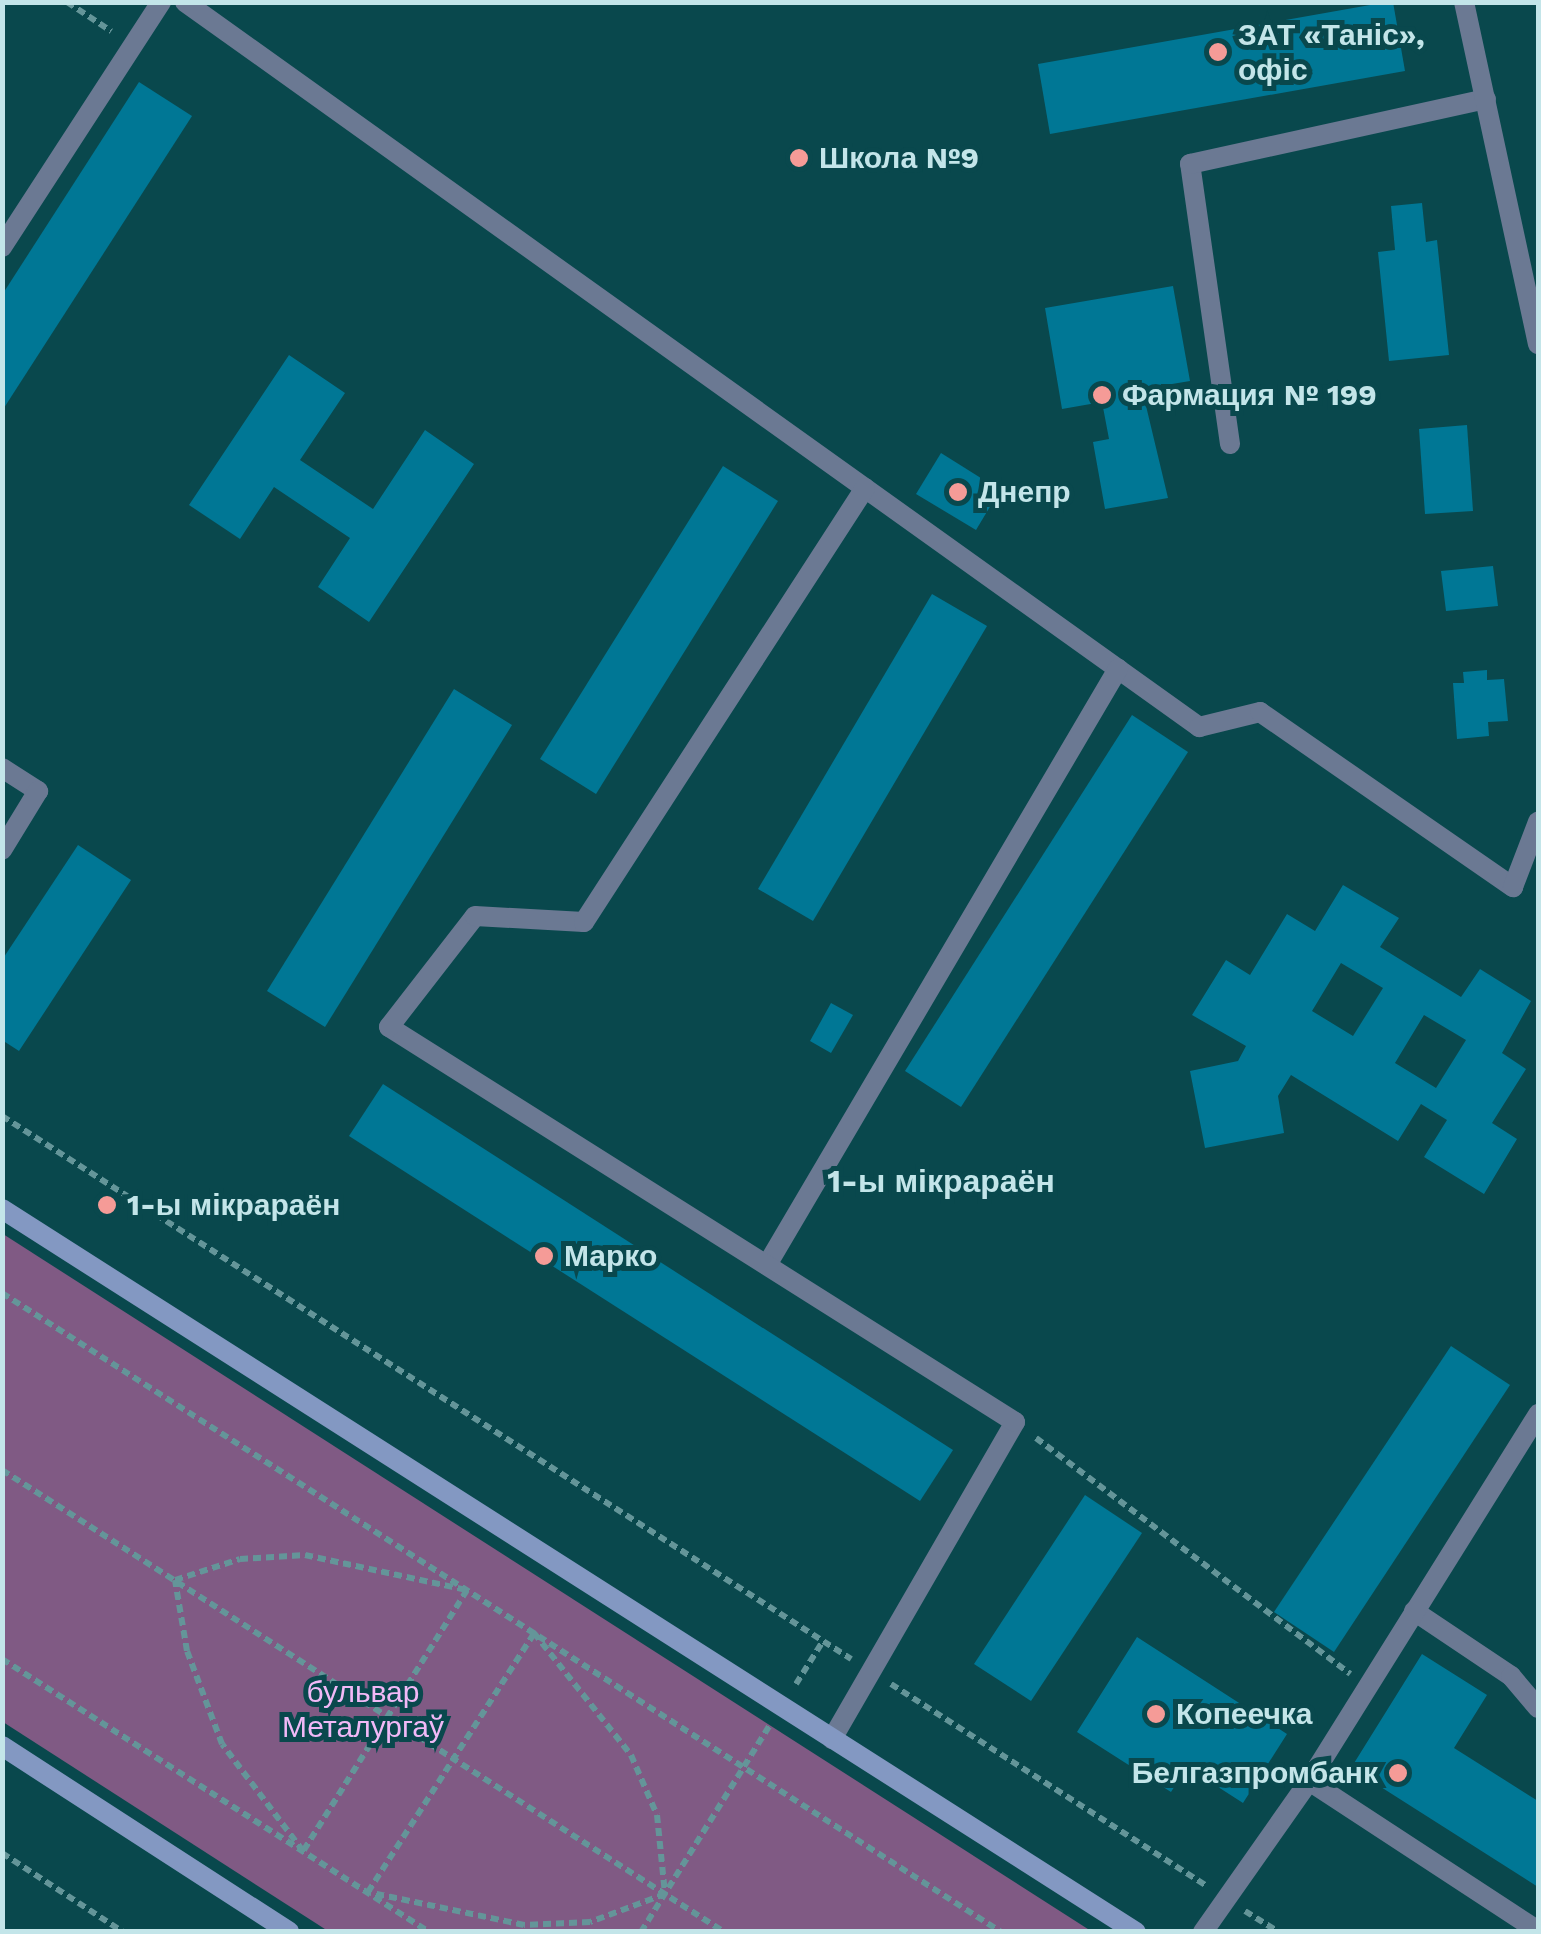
<!DOCTYPE html>
<meta charset="utf-8">
<style>
body{margin:0}
#map{position:relative;width:1541px;height:1934px;overflow:hidden;background:#09484d;font-family:"Work Sans",sans-serif}
div>[style]{position:absolute}
[style*='--x']{left:calc(var(--x)*1px);top:calc(var(--y)*1px);width:calc(var(--w)*1px);rotate:calc(var(--a)*1deg)}
.green>*{inset:0;background:#805a84}
.building>*{inset:0;background:#007795}
.path>*{height:6px;margin-top:-3px;transform-origin:0;background:repeating-linear-gradient(90deg,#649599 0 8px,transparent 0 13px)}
.service>*{height:20px;margin:-10px;padding:0 10px;transform-origin:10px;border-radius:10px;background:#6b7993}
.minor>*{height:20px;margin:-10px;padding:0 10px;transform-origin:10px;border-radius:10px;background:#6b7993}
.secondary>*{height:20px;margin:-10px;padding:0 10px;transform-origin:10px;border-radius:10px;background:#8398c2}
.dots>*{width:28px;height:28px;translate:-50% -50%;box-sizing:border-box;border:5px solid #09484d;border-radius:50%}
span{translate:-50% -50%;white-space:nowrap;text-align:center;line-height:1.15;-webkit-text-stroke:10px #09484d;paint-order:stroke}
.poi-label{font-size:30px;color:#c3e5e9;font-weight:700}
.left{translate:0 -50%;text-align:left}
.right{translate:-100% -50%;text-align:right}
.park-label{font-size:30px;color:#f1b9f7}
.neighbourhood-label{font-size:32px;color:#c3e5e9;font-weight:700}
.frame{position:absolute;inset:0;border:5px solid #c3e5e9;pointer-events:none}
</style>
<div id="map">
<div class="green">
<i style="clip-path:polygon(2px 1234px,3px 1234px,1091px 1931px,328px 1931px,3px 1722px)"></i>
</div>
<div class="building">
<i style="clip-path:polygon(1387px 2px,1393px 2px,1405px 71px,1050px 134px,1038px 64px)"></i>
<i style="clip-path:polygon(139px 82px,192px 116px,2px 411px,2px 295px)"></i>
<i style="clip-path:polygon(1422px 203px,1426px 242px,1437px 240px,1449px 355px,1389px 361px,1378px 252px,1395px 250px,1391px 206px)"></i>
<i style="clip-path:polygon(1173px 286px,1190px 381px,1142px 389px,1168px 498px,1105px 509px,1093px 442px,1109px 439px,1102px 402px,1062px 409px,1045px 308px)"></i>
<i style="clip-path:polygon(289px 355px,345px 393px,300px 460px,373px 509px,425px 430px,474px 464px,369px 622px,318px 587px,350px 538px,274px 487px,240px 539px,189px 505px)"></i>
<i style="clip-path:polygon(1467px 425px,1473px 511px,1425px 514px,1419px 429px)"></i>
<i style="clip-path:polygon(941px 453px,1000px 490px,976px 530px,916px 494px)"></i>
<i style="clip-path:polygon(723px 466px,778px 501px,596px 794px,540px 759px)"></i>
<i style="clip-path:polygon(1493px 566px,1498px 606px,1446px 611px,1441px 571px)"></i>
<i style="clip-path:polygon(932px 594px,987px 626px,813px 921px,758px 889px)"></i>
<i style="clip-path:polygon(1487px 670px,1487px 680px,1504px 679px,1508px 721px,1488px 722px,1489px 736px,1457px 739px,1453px 683px,1464px 683px,1463px 672px)"></i>
<i style="clip-path:polygon(454px 689px,512px 725px,325px 1027px,267px 991px)"></i>
<i style="clip-path:polygon(1132px 715px,1188px 752px,961px 1107px,905px 1071px)"></i>
<i style="clip-path:polygon(78px 845px,131px 880px,19px 1051px,2px 1040px,2px 960px)"></i>
<i style="clip-path:polygon(evenodd,1343px 885px,1399px 918px,1380px 947px,1461px 997px,1480px 969px,1531px 1001px,1502px 1053px,1526px 1069px,1492px 1123px,1517px 1139px,1484px 1194px,1424px 1157px,1447px 1120px,1421px 1104px,1398px 1141px,1291px 1075px,1278px 1096px,1284px 1133px,1205px 1148px,1190px 1071px,1238px 1061px,1246px 1046px,1192px 1015px,1226px 960px,1250px 975px,1287px 914px,1315px 931px,1343px 885px,1341px 963px,1383px 988px,1353px 1036px,1312px 1011px,1341px 963px,1343px 885px,1424px 1015px,1466px 1040px,1436px 1088px,1395px 1063px,1424px 1015px)"></i>
<i style="clip-path:polygon(831px 1003px,853px 1015px,831px 1053px,810px 1041px)"></i>
<i style="clip-path:polygon(383px 1084px,953px 1450px,920px 1501px,349px 1136px)"></i>
<i style="clip-path:polygon(1451px 1346px,1510px 1385px,1334px 1652px,1274px 1612px)"></i>
<i style="clip-path:polygon(1085px 1495px,1142px 1533px,1031px 1701px,974px 1664px)"></i>
<i style="clip-path:polygon(1137px 1637px,1287px 1734px,1243px 1803px,1187px 1767px,1171px 1792px,1077px 1732px)"></i>
<i style="clip-path:polygon(1422px 1654px,1487px 1695px,1454px 1748px,1538px 1801px,1538px 1887px,1351px 1768px)"></i>
</div>
<div class="path">
<i style="--x:67;--y:2;--w:53;--a:33.4"></i>
<i style="--x:2;--y:1116;--w:1008;--a:32.6"></i>
<i style="--x:2;--y:1293;--w:1186;--a:32.6"></i>
<i style="--x:1036;--y:1438;--w:393;--a:36.9"></i>
<i style="--x:2;--y:1470;--w:857;--a:32.61"></i>
<i style="--x:305;--y:1555;--w:166;--a:12.2"></i>
<i style="--x:467;--y:1590;--w:308;--a:122.1"></i>
<i style="--x:303;--y:1851;--w:134;--a:-127.1"></i>
<i style="--x:222;--y:1744;--w:99;--a:-110.6"></i>
<i style="--x:187;--y:1651;--w:72;--a:-99.6"></i>
<i style="--x:175;--y:1580;--w:68;--a:-17.9"></i>
<i style="--x:240;--y:1559;--w:65;--a:-3.5"></i>
<i style="--x:534;--y:1633;--w:156;--a:51.5"></i>
<i style="--x:631;--y:1755;--w:65;--a:66.6"></i>
<i style="--x:657;--y:1815;--w:79;--a:84.2"></i>
<i style="--x:665;--y:1894;--w:80;--a:159.5"></i>
<i style="--x:590;--y:1922;--w:66;--a:177.4"></i>
<i style="--x:524;--y:1925;--w:159;--a:-168.1"></i>
<i style="--x:368;--y:1892;--w:308;--a:-57.3"></i>
<i style="--x:2;--y:1659;--w:507;--a:32.59"></i>
<i style="--x:796;--y:1684;--w:51;--a:-57.9"></i>
<i style="--x:891;--y:1684;--w:373;--a:32.6"></i>
<i style="--x:2;--y:1853;--w:145;--a:33.1"></i>
<i style="--x:1245;--y:1911;--w:39;--a:32"></i>
<i style="--x:641;--y:1932;--w:244;--a:-58.1"></i>
</div>
<div class="service">
<i style="--x:185;--y:2;--w:1247;--a:35.56"></i>
<i style="--x:1199;--y:727;--w:63;--a:-13.8"></i>
<i style="--x:1260;--y:712;--w:308;--a:34.7"></i>
<i style="--x:1513;--y:887;--w:70;--a:-69"></i>
<i style="--x:2;--y:247;--w:292;--a:-57"></i>
<i style="--x:1230;--y:444;--w:283;--a:-98.1"></i>
<i style="--x:1190;--y:164;--w:303;--a:-12.4"></i>
<i style="--x:2;--y:768;--w:43;--a:32.6"></i>
<i style="--x:38;--y:791;--w:69;--a:121.4"></i>
<i style="--x:767;--y:1265;--w:692;--a:-59.51"></i>
<i style="--x:1414;--y:1611;--w:117;--a:33.8"></i>
<i style="--x:1511;--y:1676;--w:42;--a:49.8"></i>
<i style="--x:832;--y:1739;--w:366;--a:-60"></i>
<i style="--x:1015;--y:1422;--w:740;--a:-147.75"></i>
<i style="--x:389;--y:1027;--w:140;--a:-52.2"></i>
<i style="--x:475;--y:916;--w:109;--a:3.2"></i>
<i style="--x:584;--y:922;--w:517;--a:-57.08"></i>
<i style="--x:1309;--y:1781;--w:274;--a:33.2"></i>
<i style="--x:1203;--y:1932;--w:184;--a:-54.9"></i>
<i style="--x:1309;--y:1781;--w:433;--a:-58"></i>
</div>
<div class="minor">
<i style="--x:1464;--y:2;--w:350;--a:77.8"></i>
</div>
<div class="secondary">
<i style="--x:2;--y:1209;--w:1345;--a:32.52"></i>
<i style="--x:2;--y:1746;--w:342;--a:32.9"></i>
</div>
<div class="dots">
<i style="left:1218px;top:52px;background:#f59b97"></i>
<i style="left:799px;top:158px;background:#f59b97"></i>
<i style="left:1102px;top:395px;background:#f59b97"></i>
<i style="left:958px;top:492px;background:#f59b97"></i>
<i style="left:107px;top:1205px;background:#f59b97"></i>
<i style="left:544px;top:1256px;background:#f59b97"></i>
<i style="left:1156px;top:1714px;background:#f59b97"></i>
<i style="left:1398px;top:1773px;background:#f59b97"></i>
</div>
<div class="poi-label">
<span class="left" style="left:1238px;top:52px">ЗАТ «Таніс»,<br>офіс</span>
<span class="left" style="left:819px;top:158px">Школа №9</span>
<span class="left" style="left:1122px;top:395px">Фармация № 199</span>
<span class="left" style="left:978px;top:492px">Днепр</span>
<span class="left" style="left:127px;top:1205px">1-ы мікрараён</span>
<span class="left" style="left:564px;top:1256px">Марко</span>
<span class="left" style="left:1176px;top:1714px">Копеечка</span>
<span class="right" style="left:1378px;top:1773px">Белгазпромбанк</span>
</div>
<div class="park-label">
<span style="left:363px;top:1709px">бульвар<br>Металургаў</span>
</div>
<div class="neighbourhood-label">
<span style="left:941px;top:1181px">1-ы мікрараён</span>
</div>
<div class="frame"></div>
</div>
